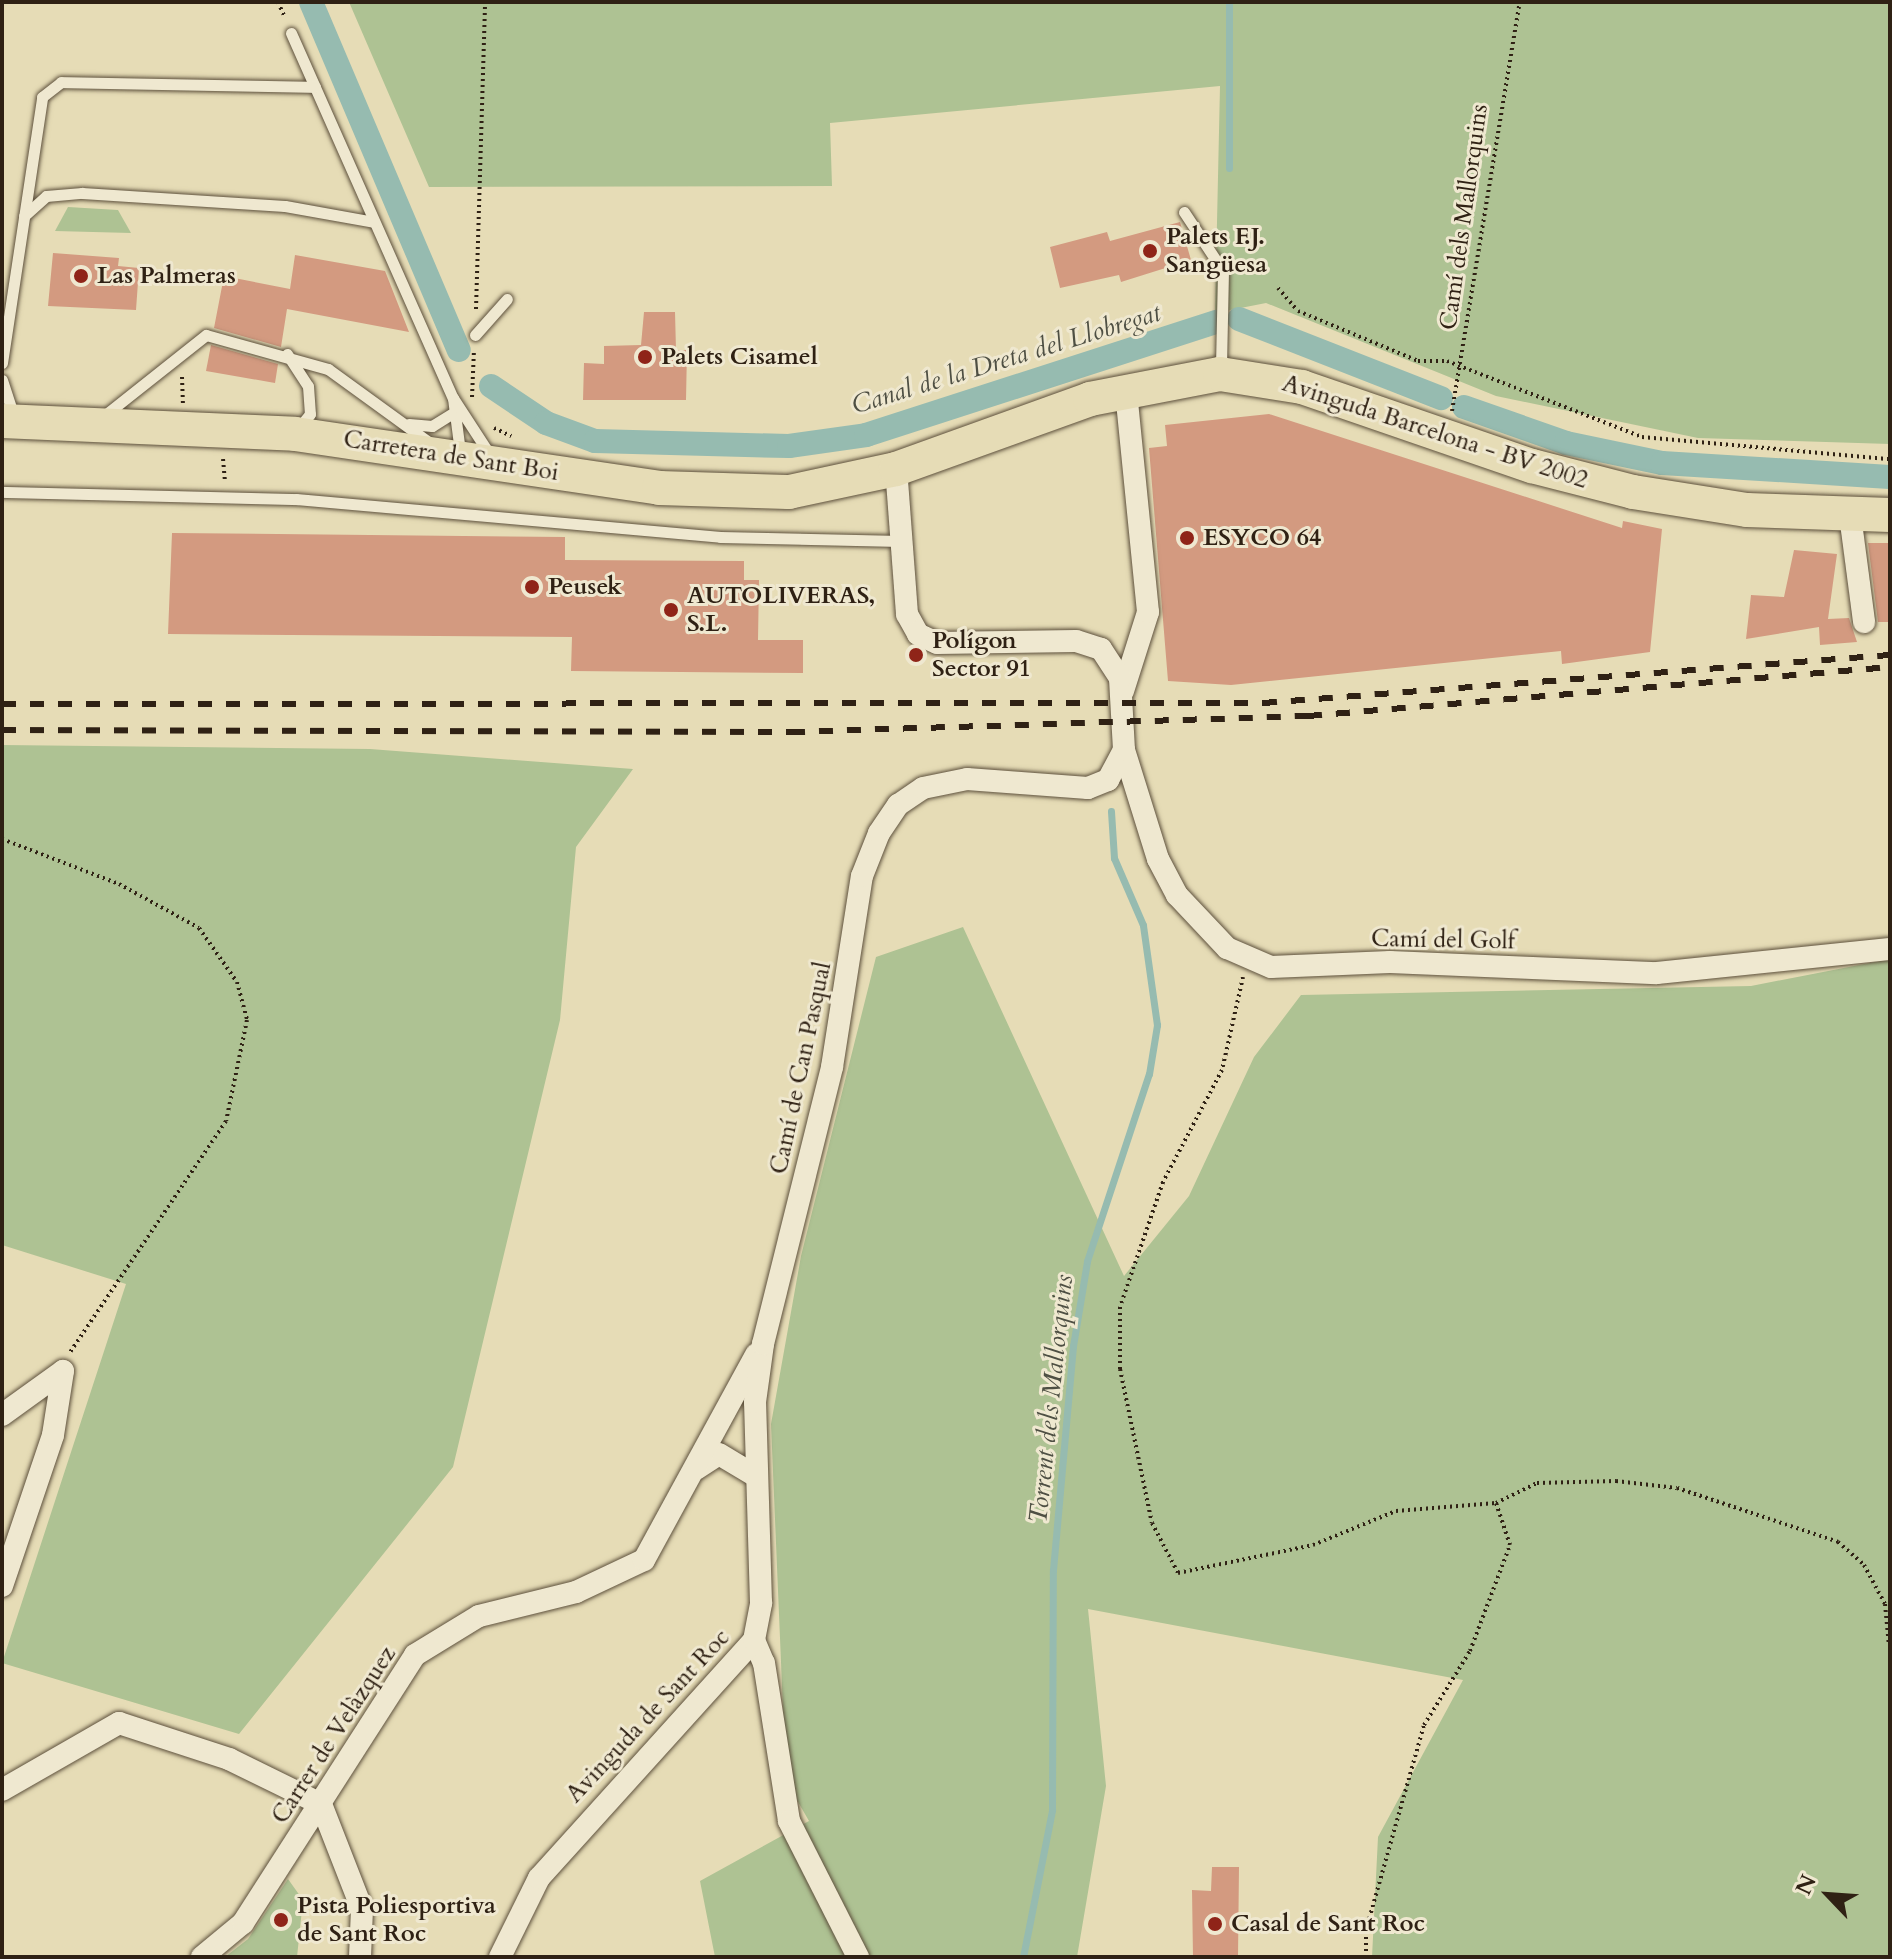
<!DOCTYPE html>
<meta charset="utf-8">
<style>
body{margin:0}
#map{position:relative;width:1892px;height:1959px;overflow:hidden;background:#e6dcb6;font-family:Cardo,serif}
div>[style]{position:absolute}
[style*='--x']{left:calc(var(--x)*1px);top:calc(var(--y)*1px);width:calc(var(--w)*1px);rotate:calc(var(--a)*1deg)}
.green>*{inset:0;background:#aec293}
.stream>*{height:7px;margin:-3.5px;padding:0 3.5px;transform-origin:3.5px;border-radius:3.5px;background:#96bbb0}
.canal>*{height:24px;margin:-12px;padding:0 12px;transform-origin:12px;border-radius:12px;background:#96bbb0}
.building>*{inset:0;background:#d39a80}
.path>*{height:4px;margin-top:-2px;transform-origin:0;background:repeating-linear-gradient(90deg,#2f2114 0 2px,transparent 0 6px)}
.roads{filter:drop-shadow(0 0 2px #5d503c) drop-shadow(0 0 2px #5d503c)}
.lane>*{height:11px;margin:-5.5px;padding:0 5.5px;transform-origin:5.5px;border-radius:5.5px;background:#efe8d0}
.street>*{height:22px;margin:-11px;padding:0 11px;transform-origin:11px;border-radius:11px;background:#efe8d0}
.primary>*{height:34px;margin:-17px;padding:0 17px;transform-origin:17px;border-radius:17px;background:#e6dcb6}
.rail>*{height:6px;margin-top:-3px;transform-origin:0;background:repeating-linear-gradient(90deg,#2f2114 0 14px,transparent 0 28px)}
.dots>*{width:22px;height:22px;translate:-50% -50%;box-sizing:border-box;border:4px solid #efe8d0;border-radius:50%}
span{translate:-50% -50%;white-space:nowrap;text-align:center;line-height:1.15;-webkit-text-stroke:6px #efe8d0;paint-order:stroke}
.street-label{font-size:24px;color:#2f2114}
.poi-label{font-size:24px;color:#2f2114;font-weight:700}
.left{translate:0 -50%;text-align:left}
.water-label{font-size:26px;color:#4e4f43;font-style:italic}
.frame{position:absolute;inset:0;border:4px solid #2f2114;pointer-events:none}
.north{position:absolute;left:1788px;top:1855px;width:80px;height:80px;-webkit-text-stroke:6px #efe8d0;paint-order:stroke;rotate:295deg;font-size:22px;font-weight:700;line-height:32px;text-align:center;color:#2f2114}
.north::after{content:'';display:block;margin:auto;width:28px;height:36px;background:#2f2114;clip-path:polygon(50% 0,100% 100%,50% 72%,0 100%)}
</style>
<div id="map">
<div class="green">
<i style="clip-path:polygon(349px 2px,1890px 2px,1890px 444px,1698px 438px,1496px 396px,1266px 303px,1215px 313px,1220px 86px,830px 123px,832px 186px,429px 187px)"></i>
<i style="clip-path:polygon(68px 207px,118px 210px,131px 233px,55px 231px)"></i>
<i style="clip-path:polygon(2px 745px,370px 749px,633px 769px,576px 847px,560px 1020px,453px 1467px,239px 1734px,2px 1663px,126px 1284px,2px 1245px)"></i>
<i style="clip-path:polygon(963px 927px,1124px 1276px,1189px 1196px,1254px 1057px,1301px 995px,1751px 986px,1890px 959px,1890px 1957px,1372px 1957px,1378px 1837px,1463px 1680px,1088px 1609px,1106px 1786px,1077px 1957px,715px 1957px,700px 1881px,809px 1821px,786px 1781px,771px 1424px,801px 1256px,876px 957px)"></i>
<i style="clip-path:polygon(288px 1879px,303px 1900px,297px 1957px,225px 1957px,248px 1939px)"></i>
</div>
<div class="stream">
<i style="--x:1229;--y:2;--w:166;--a:90"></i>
<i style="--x:1023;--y:1957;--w:150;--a:-78.8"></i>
<i style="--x:1052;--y:1810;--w:240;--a:-89.8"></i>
<i style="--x:1053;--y:1570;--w:225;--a:-84.9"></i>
<i style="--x:1073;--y:1346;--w:86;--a:-80.6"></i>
<i style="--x:1087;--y:1261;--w:197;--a:-71.7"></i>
<i style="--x:1149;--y:1074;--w:50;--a:-80.7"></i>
<i style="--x:1157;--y:1025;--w:101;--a:-98"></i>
<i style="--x:1143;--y:925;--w:73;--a:-113.4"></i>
<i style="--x:1114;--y:858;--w:47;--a:-93.7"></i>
</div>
<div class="canal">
<i style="--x:311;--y:2;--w:378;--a:67"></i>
<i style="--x:1239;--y:319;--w:217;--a:21.4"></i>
<i style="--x:491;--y:386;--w:66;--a:33.9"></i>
<i style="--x:546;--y:423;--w:52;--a:20.2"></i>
<i style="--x:595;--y:441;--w:194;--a:1.5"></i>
<i style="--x:789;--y:446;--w:78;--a:-8.1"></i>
<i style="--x:866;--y:435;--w:368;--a:-17.9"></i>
<i style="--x:1464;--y:407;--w:108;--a:19.4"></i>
<i style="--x:1566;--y:443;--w:98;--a:11.8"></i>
<i style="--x:1662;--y:463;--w:228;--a:3.5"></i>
</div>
<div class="building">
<i style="clip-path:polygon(1180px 222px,1191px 260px,1121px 282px,1119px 275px,1060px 288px,1050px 247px,1107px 232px,1110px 241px)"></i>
<i style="clip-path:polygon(53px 253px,119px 258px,118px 266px,139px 268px,136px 310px,48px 306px)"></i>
<i style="clip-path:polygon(295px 255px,385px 271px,409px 332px,287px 309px,281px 347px,214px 328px,224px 276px,290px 289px)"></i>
<i style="clip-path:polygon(644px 312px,675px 312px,676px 350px,687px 350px,686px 400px,583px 400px,584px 363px,604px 364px,604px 346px,641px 345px)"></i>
<i style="clip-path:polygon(211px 345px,278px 364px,275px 383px,206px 371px)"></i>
<i style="clip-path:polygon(1269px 414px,1622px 528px,1623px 521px,1662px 529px,1650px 652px,1562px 664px,1561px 651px,1231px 685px,1168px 681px,1149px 448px,1167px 446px,1165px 425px)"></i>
<i style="clip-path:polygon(172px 533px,565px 537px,565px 560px,744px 561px,744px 580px,759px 580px,758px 640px,803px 640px,803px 673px,571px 671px,572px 637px,168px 634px)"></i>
<i style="clip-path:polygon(1868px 543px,1890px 543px,1890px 622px,1878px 622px)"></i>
<i style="clip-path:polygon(1794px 550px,1837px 554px,1828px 619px,1849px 618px,1857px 642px,1820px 645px,1819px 627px,1746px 639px,1751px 595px,1784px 597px)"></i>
<i style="clip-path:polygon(1212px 1867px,1239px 1867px,1238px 1957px,1193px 1957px,1192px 1890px,1211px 1891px)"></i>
</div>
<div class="path">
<i style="--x:278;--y:2;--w:17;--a:66"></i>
<i style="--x:1278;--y:288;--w:30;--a:49"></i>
<i style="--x:1298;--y:311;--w:130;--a:22.6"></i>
<i style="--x:1418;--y:361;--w:29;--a:0"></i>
<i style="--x:1447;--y:361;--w:209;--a:21.3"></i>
<i style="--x:1642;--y:437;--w:249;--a:5.1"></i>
<i style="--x:476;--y:309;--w:307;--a:-88.3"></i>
<i style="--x:182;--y:377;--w:26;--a:88"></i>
<i style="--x:472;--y:397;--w:47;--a:-87.6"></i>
<i style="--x:1452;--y:411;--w:415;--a:-80.6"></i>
<i style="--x:494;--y:428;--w:19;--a:25"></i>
<i style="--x:223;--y:459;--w:22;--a:85"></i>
<i style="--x:2;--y:839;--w:125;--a:21"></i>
<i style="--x:119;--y:884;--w:91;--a:28.8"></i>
<i style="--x:199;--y:928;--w:66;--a:54.9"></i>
<i style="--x:237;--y:982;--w:39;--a:75"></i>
<i style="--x:247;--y:1020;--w:103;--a:101.7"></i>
<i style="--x:226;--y:1121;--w:279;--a:124"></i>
<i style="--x:1243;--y:977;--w:95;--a:102.7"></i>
<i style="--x:1222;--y:1070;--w:127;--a:117.8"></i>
<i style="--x:1163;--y:1182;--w:132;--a:109"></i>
<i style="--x:1120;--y:1307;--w:62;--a:90"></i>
<i style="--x:1120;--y:1369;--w:157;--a:78.3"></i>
<i style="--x:1152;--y:1523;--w:56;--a:62.5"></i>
<i style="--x:1178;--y:1573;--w:138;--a:-11.7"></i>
<i style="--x:1313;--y:1545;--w:90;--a:-22.3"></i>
<i style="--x:1396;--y:1511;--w:100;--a:-4.6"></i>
<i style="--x:1496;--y:1503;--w:46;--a:-26"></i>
<i style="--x:1537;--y:1483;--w:79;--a:-1.5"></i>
<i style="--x:1616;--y:1481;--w:61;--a:6.5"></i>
<i style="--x:1677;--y:1488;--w:170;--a:18.5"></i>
<i style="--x:1838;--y:1542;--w:35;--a:41"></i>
<i style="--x:1864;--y:1565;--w:44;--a:61.7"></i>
<i style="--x:1885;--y:1604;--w:42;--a:84.6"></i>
<i style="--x:1366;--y:1957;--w:27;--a:-90"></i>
<i style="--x:1366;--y:1930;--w:213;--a:-74.2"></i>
<i style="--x:1424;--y:1725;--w:87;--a:-58.1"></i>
<i style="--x:1470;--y:1651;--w:113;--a:-69.3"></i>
<i style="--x:1510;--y:1545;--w:44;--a:-108.4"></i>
</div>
<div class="roads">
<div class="lane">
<i style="--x:291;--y:33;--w:399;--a:66.1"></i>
<i style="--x:453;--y:398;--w:68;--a:57"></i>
<i style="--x:1184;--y:212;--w:71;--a:56.5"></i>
<i style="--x:1223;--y:271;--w:98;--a:91.2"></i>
<i style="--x:24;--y:216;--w:30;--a:-42"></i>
<i style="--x:46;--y:196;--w:36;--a:-5"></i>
<i style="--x:82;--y:193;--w:203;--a:3.7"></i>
<i style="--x:285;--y:206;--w:90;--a:10.2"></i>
<i style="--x:475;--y:335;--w:48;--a:-48.4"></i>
<i style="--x:287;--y:354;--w:38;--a:57"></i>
<i style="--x:308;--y:386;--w:28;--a:86"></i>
<i style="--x:310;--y:414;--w:21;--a:129"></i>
<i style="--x:2;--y:363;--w:269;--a:-81.4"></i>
<i style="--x:42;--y:97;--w:24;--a:-38"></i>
<i style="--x:61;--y:82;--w:254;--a:1.1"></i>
<i style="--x:2;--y:380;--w:40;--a:72"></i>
<i style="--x:453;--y:398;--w:54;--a:82.6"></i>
<i style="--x:105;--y:415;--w:129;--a:-38.4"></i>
<i style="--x:206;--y:335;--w:127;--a:15.6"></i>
<i style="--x:328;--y:369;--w:126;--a:36"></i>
<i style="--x:409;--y:424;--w:23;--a:5"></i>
<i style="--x:432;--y:426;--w:22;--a:-32"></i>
<i style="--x:2;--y:492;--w:294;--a:1.4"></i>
<i style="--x:296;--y:499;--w:426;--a:5.1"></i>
<i style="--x:720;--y:537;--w:181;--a:1.3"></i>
</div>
<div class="street">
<i style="--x:1850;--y:515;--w:108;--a:82.5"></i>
<i style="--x:1123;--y:691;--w:83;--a:-72.4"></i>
<i style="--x:1148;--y:612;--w:223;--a:-95.7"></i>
<i style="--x:1124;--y:750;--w:114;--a:72.7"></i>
<i style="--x:1158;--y:859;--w:41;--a:62.2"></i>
<i style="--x:1177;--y:895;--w:73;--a:46.7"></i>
<i style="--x:1227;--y:948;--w:48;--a:23.4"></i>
<i style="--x:1271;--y:967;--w:119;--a:-2.4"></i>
<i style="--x:1390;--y:962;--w:267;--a:2.4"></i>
<i style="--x:1657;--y:973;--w:234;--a:-5.9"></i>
<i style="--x:2;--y:1415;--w:75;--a:-35.8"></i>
<i style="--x:696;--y:1469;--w:27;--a:-33"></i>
<i style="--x:719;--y:1454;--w:41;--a:31"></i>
<i style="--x:2;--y:1586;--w:159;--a:-71.3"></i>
<i style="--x:53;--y:1435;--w:65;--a:-81.1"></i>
<i style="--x:754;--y:1640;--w:25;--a:67"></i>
<i style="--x:764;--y:1663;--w:160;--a:81"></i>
<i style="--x:789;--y:1821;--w:153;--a:63.1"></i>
<i style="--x:2;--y:1790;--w:135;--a:-29.8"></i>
<i style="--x:119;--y:1723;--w:116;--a:18.1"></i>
<i style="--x:229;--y:1759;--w:102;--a:26.1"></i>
<i style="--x:321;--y:1804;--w:113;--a:68.7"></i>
<i style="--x:362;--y:1909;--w:48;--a:92.4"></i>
<i style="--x:202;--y:1957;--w:53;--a:-39.7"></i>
<i style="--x:243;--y:1923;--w:318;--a:-57.3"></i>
<i style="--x:415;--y:1655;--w:75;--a:-31.4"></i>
<i style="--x:479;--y:1616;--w:100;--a:-13.9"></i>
<i style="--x:576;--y:1592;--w:75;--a:-25.2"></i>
<i style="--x:644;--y:1560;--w:234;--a:-61.4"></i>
<i style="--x:500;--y:1957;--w:88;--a:-63.7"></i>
<i style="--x:539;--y:1878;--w:321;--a:-47.9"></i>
<i style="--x:754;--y:1640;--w:38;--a:-79"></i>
<i style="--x:761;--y:1603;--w:201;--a:-91.7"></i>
<i style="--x:755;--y:1402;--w:59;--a:-82.1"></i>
<i style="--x:763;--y:1344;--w:285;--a:-76"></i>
<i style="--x:832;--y:1067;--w:193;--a:-81.1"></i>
<i style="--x:862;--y:876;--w:46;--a:-68.4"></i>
<i style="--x:879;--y:833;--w:34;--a:-56"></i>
<i style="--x:898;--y:805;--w:30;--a:-34"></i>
<i style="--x:923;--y:788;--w:45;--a:-11.6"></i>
<i style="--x:967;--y:779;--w:121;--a:4.3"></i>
<i style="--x:1088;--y:788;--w:22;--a:-22"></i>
<i style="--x:1108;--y:780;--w:34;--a:-62"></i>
<i style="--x:1124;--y:750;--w:72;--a:-93.2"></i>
<i style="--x:1120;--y:678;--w:35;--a:-123"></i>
<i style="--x:1101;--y:649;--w:26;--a:-162"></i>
<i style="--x:1076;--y:641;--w:139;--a:179.2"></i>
<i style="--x:937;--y:643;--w:21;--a:-155"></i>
<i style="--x:918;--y:634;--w:23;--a:-119"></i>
<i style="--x:907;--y:614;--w:145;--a:-94.3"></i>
</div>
<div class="primary">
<i style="--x:2;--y:421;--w:293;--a:2.5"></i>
<i style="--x:295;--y:434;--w:368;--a:8.4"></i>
<i style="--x:659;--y:488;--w:130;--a:1.8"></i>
<i style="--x:789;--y:492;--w:109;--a:-12.1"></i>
<i style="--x:896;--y:469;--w:206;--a:-19.8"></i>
<i style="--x:1090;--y:399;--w:132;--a:-10.9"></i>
<i style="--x:1220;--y:374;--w:83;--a:9"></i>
<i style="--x:1302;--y:387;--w:243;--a:19"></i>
<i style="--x:1532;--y:466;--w:104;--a:14.4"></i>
<i style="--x:1633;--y:492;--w:115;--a:9"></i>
<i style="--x:1747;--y:510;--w:143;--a:2"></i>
</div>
</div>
<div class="rail">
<i style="--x:2;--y:704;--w:1261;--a:-0.05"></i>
<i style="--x:1263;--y:703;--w:629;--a:-4.38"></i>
<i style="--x:2;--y:730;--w:789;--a:0.15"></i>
<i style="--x:791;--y:732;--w:517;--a:-1.77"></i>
<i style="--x:1308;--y:716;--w:584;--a:-4.81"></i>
</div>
<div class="dots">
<i style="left:1150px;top:251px;background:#8f2418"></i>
<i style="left:81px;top:276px;background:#8f2418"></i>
<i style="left:645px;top:357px;background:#8f2418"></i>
<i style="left:1187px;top:538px;background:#8f2418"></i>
<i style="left:532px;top:587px;background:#8f2418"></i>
<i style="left:671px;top:610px;background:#8f2418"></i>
<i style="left:916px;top:655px;background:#8f2418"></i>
<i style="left:281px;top:1920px;background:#8f2418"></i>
<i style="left:1215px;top:1924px;background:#8f2418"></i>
</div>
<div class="street-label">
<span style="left:1464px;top:217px;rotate:-82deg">Camí dels Mallorquins</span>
<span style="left:1435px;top:432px;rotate:18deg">Avinguda Barcelona - BV 2002</span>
<span style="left:451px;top:456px;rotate:9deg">Carretera de Sant Boi</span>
<span style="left:1443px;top:940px;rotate:1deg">Camí del Golf</span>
<span style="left:801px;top:1068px;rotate:-78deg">Camí de Can Pasqual</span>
<span style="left:648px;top:1716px;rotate:-47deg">Avinguda de Sant Roc</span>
<span style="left:334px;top:1735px;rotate:-57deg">Carrer de Velàzquez</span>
</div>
<div class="poi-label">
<span class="left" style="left:1166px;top:251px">Palets F.J.<br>Sangüesa</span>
<span class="left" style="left:97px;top:276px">Las Palmeras</span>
<span class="left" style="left:661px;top:357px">Palets Cisamel</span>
<span class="left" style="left:1203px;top:538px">ESYCO 64</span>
<span class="left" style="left:548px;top:587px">Peusek</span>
<span class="left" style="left:687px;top:610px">AUTOLIVERAS,<br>S.L.</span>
<span class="left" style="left:932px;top:655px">Polígon<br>Sector 91</span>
<span class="left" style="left:297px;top:1920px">Pista Poliesportiva<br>de Sant Roc</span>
<span class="left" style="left:1231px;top:1924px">Casal de Sant Roc</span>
</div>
<div class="water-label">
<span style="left:1006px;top:359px;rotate:-17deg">Canal de la Dreta del Llobregat</span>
<span style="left:1051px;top:1399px;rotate:-84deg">Torrent dels Mallorquins</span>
</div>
<div class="frame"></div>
<div class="north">N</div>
</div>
